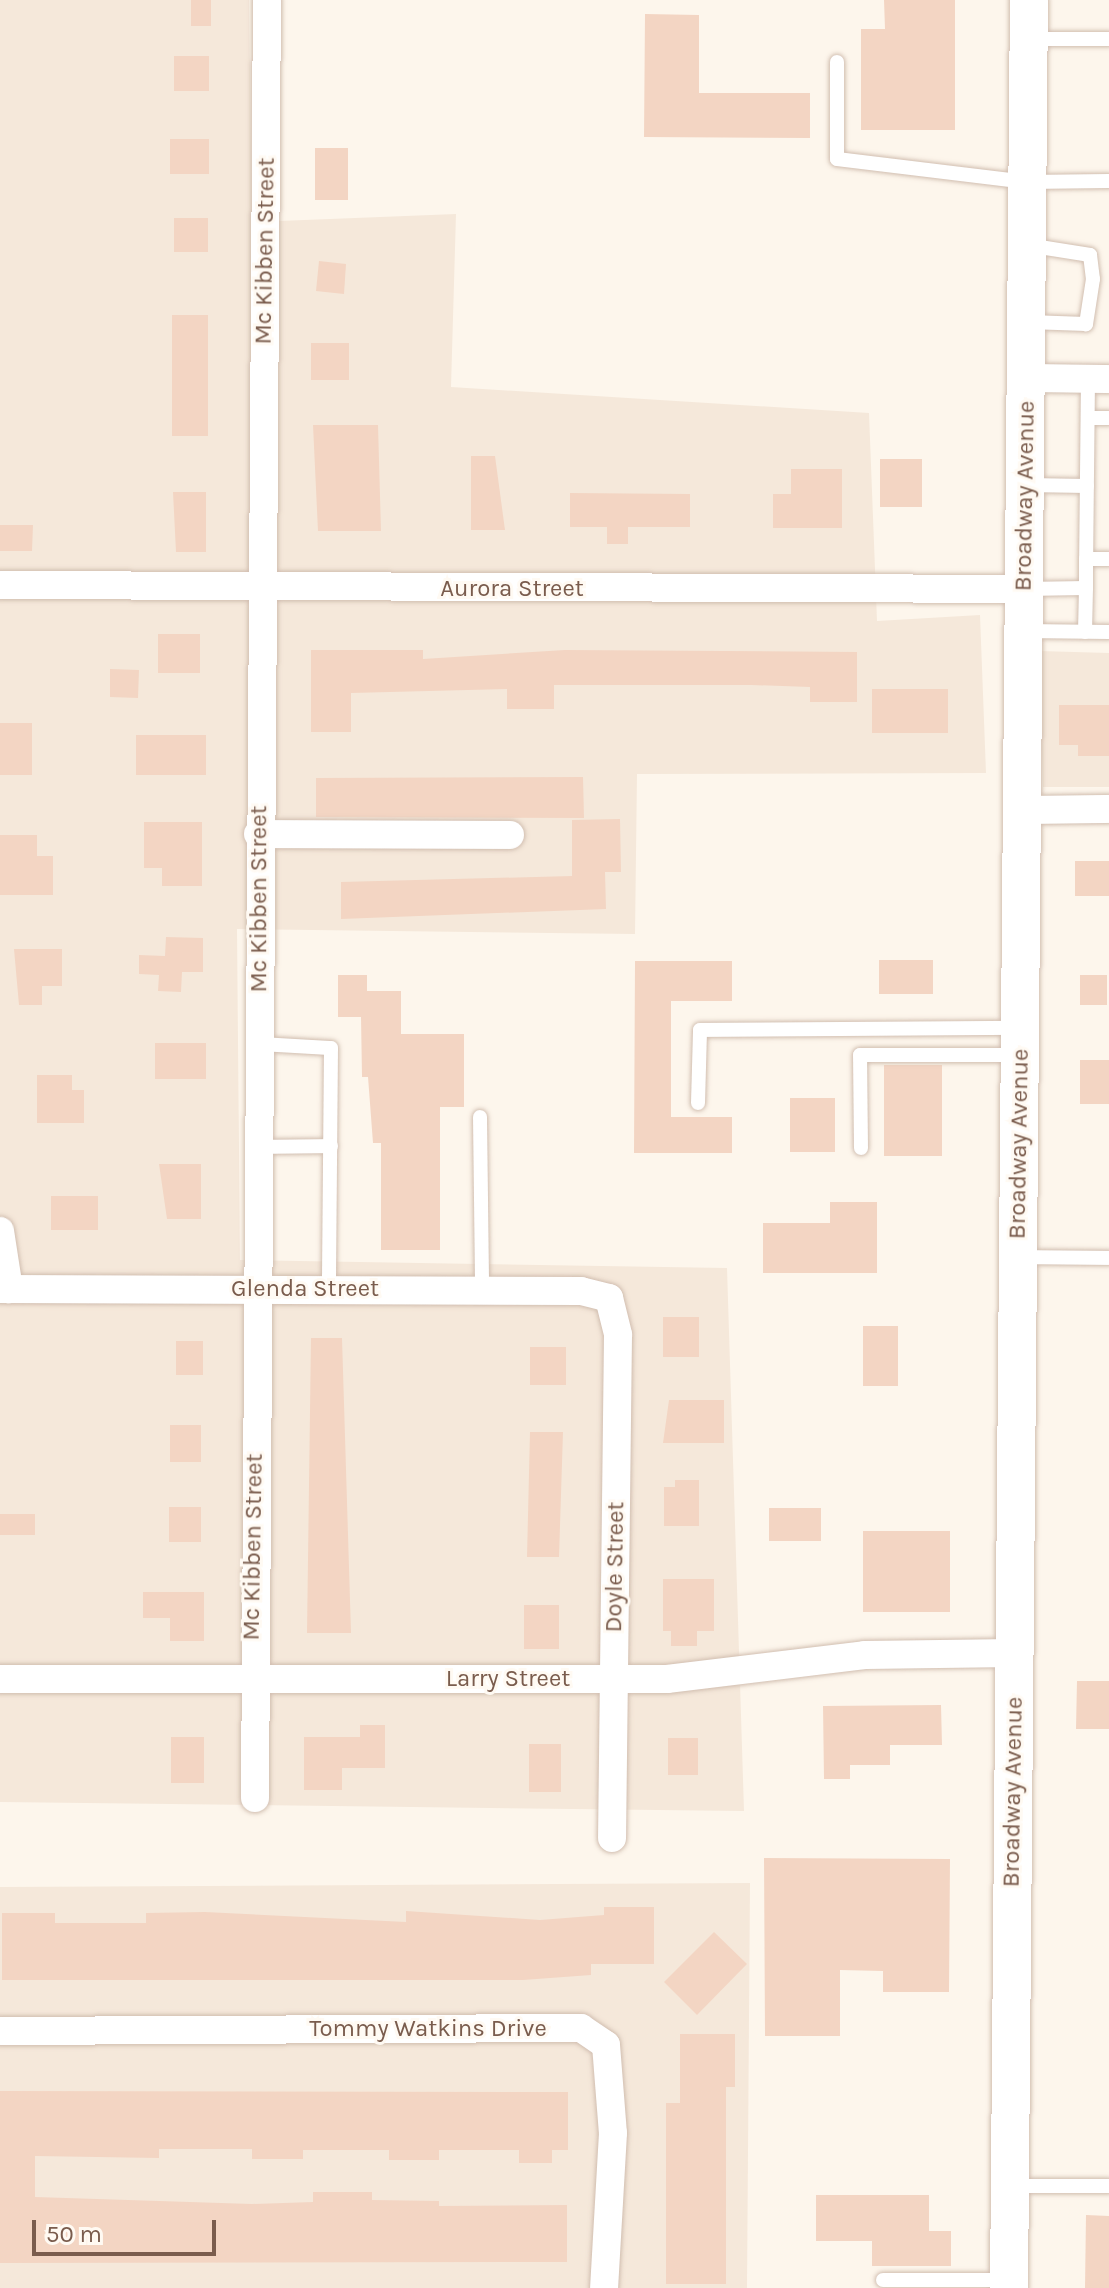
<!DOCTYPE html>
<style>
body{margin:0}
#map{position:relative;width:1109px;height:2288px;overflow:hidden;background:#fdf6ec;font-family:Karla,sans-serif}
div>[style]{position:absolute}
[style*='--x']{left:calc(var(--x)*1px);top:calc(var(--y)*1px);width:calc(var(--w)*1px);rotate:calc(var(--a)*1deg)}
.residential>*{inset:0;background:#f5e8da}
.building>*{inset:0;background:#f3d5c3}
.roads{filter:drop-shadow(0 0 2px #d1beb0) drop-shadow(0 0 2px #d1beb0)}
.service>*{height:14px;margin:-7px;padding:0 7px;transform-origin:7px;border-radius:7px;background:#fff}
.minor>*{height:28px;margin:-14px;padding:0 14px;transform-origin:14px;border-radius:14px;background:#fff}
.secondary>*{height:38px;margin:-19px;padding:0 19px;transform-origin:19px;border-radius:19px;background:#fff}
span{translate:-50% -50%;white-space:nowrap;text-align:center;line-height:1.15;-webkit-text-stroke:6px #fffaf3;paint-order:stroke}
.street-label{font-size:24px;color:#7a5c4d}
.scale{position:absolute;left:32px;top:2220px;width:184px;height:36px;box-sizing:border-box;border:4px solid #7a5c4d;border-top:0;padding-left:10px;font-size:24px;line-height:28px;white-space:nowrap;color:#7a5c4d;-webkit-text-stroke:6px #fffaf3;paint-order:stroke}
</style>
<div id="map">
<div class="residential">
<i style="clip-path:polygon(0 0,249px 0,252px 222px,456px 214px,451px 387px,869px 413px,877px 621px,980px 615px,986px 773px,637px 774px,635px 934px,237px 929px,240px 1260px,727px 1268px,744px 1811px,0 1802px)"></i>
<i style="clip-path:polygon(1039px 651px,1109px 653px,1109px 787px,1043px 787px)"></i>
<i style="clip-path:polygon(750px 1883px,747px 2288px,0 2288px,0 1887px)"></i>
</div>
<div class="building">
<i style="clip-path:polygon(191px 0,211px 0,211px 26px,191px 26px)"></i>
<i style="clip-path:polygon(884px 0,955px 0,955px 130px,861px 130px,861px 29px,885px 29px)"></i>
<i style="clip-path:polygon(645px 14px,699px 15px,699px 93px,810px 93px,810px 138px,644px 137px)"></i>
<i style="clip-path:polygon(174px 56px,209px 56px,209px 91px,174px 91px)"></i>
<i style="clip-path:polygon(170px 139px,209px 139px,209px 174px,170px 174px)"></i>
<i style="clip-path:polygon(315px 148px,348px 148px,348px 200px,315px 200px)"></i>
<i style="clip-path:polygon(174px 218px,208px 218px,208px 252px,174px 252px)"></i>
<i style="clip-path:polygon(319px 261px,346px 264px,344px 294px,316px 291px)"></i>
<i style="clip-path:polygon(172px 315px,208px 315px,208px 436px,172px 436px)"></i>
<i style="clip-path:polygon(311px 343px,349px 343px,349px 380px,311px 380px)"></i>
<i style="clip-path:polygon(313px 425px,378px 425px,381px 531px,318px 531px)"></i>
<i style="clip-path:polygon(471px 456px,495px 456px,505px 530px,471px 530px)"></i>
<i style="clip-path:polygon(880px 459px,922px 459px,922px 507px,880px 507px)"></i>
<i style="clip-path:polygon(791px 469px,842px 469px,842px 528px,773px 528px,773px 494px,791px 494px)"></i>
<i style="clip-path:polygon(173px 492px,206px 492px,206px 552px,176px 552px)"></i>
<i style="clip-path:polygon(570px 493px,690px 494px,690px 527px,628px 527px,628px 544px,607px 544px,607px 527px,570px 527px)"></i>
<i style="clip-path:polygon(0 525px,33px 525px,32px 551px,0 551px)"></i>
<i style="clip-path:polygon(158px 634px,200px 634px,200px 673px,158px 673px)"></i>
<i style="clip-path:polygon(311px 650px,423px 650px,423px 659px,565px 650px,857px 652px,857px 702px,810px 702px,810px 687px,751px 685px,554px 685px,554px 709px,507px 709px,507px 689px,351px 693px,351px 732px,311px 732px)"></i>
<i style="clip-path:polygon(110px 669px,139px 670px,138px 698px,110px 697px)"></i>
<i style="clip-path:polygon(872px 689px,948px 689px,948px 733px,872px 733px)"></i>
<i style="clip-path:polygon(1059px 705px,1109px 705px,1109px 756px,1078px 756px,1078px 745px,1059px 745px)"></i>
<i style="clip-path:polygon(0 723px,32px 723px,32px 775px,0 775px)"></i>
<i style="clip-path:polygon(136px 735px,206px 735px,206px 775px,136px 775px)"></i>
<i style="clip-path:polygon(583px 777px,584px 818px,316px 817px,316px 778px)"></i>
<i style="clip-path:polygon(620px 819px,621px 872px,605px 872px,606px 909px,341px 919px,341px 882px,572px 876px,572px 820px)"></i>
<i style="clip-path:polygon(144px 822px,202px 822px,202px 886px,162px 886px,162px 868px,144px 868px)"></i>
<i style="clip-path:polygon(0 835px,37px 835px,37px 856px,53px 856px,53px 895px,0 895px)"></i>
<i style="clip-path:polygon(1075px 861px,1109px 861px,1109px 896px,1075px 896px)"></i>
<i style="clip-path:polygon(166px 937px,203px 938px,203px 972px,182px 972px,181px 992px,158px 991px,159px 975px,139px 974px,139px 955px,165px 956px)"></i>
<i style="clip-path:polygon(14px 949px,62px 949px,62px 986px,42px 986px,42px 1005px,19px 1005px)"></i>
<i style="clip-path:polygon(879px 960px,933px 960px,933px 994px,879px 994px)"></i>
<i style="clip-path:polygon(635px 961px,732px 961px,732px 1001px,671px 1001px,671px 1117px,732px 1117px,732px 1153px,634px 1153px)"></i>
<i style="clip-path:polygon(338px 975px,367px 975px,367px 991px,401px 991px,401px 1034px,464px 1034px,464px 1107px,440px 1107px,440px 1250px,381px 1250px,381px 1143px,373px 1143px,368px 1077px,362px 1077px,361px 1017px,338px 1017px)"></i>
<i style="clip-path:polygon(1080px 975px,1107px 975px,1107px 1005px,1080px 1005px)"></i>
<i style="clip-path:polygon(155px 1043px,206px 1043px,206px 1079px,155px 1079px)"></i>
<i style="clip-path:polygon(1080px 1060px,1109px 1060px,1109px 1104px,1080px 1104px)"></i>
<i style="clip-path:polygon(884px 1065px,942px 1065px,942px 1156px,884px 1156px)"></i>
<i style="clip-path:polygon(37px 1075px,72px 1075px,72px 1090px,84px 1090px,84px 1123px,37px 1123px)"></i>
<i style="clip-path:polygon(790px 1098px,835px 1098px,835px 1152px,790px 1152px)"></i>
<i style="clip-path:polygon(159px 1164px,201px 1164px,201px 1219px,167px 1219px)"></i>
<i style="clip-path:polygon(51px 1196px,98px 1196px,98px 1230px,51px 1230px)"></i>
<i style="clip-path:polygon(830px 1202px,877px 1202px,877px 1273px,763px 1273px,763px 1223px,830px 1223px)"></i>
<i style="clip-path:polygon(663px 1317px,699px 1317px,699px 1357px,663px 1357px)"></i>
<i style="clip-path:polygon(863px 1326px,898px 1326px,898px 1386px,863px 1386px)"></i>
<i style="clip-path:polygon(311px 1338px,342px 1338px,351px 1633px,307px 1633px)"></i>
<i style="clip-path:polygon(176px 1341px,203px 1341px,203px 1375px,176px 1375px)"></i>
<i style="clip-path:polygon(530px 1347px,566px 1347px,566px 1385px,530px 1385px)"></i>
<i style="clip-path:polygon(669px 1400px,724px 1400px,724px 1443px,663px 1443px)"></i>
<i style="clip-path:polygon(170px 1425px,201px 1425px,201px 1462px,170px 1462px)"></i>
<i style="clip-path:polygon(530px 1432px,563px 1432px,559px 1557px,527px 1557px)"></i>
<i style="clip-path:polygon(675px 1480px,699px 1480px,699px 1526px,664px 1526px,664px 1487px,675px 1487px)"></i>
<i style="clip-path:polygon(169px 1507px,201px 1507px,201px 1542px,169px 1542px)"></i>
<i style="clip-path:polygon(769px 1508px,821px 1508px,821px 1541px,769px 1541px)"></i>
<i style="clip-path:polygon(0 1514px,35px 1514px,35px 1535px,0 1535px)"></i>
<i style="clip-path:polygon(863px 1531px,950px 1531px,950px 1612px,863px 1612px)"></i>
<i style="clip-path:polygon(663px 1579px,714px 1579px,714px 1631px,697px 1631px,697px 1646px,671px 1646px,671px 1631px,663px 1631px)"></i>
<i style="clip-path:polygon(143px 1592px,204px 1592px,204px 1641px,170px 1641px,170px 1618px,143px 1618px)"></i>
<i style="clip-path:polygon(524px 1605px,559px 1605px,559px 1649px,524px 1649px)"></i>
<i style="clip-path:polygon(1077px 1681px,1109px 1681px,1109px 1729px,1076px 1729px)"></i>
<i style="clip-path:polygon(941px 1705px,942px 1745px,890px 1745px,890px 1765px,850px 1765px,850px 1779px,824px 1779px,823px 1706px)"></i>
<i style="clip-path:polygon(360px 1725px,385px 1725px,385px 1768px,342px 1768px,342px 1790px,304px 1790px,304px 1737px,360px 1737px)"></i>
<i style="clip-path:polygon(171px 1737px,204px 1737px,204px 1783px,171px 1783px)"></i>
<i style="clip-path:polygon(668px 1738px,698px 1738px,698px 1775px,668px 1775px)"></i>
<i style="clip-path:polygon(529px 1744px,561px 1744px,561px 1792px,529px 1792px)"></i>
<i style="clip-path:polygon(764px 1858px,950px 1859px,949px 1992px,883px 1992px,883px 1971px,840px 1970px,840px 2036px,765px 2036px)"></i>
<i style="clip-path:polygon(604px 1907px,654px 1907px,654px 1964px,591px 1964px,591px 1975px,523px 1980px,2px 1980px,2px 1913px,55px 1913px,55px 1923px,146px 1923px,146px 1913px,205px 1912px,406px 1922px,406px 1911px,540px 1920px,604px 1915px)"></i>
<i style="clip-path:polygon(714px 1932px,747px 1964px,697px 2015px,664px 1982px)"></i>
<i style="clip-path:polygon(680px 2034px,735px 2034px,735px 2087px,726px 2087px,726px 2284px,666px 2284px,666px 2103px,680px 2103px)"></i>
<i style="clip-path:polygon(0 2091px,568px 2092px,568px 2150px,552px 2150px,552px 2163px,519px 2163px,519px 2150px,439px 2150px,439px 2160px,389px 2160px,389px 2150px,303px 2150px,303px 2159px,252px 2159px,252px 2149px,159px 2149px,159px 2158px,35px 2156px,35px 2197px,252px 2204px,313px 2202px,313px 2192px,372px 2192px,372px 2200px,439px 2201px,439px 2206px,567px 2205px,567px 2262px,0 2263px)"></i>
<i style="clip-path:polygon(816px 2195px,929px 2195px,929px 2231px,951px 2231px,951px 2266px,872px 2266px,872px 2241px,816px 2241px)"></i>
<i style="clip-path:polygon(1086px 2215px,1109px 2216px,1109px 2288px,1085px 2288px)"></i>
</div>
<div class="roads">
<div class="service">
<i style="--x:1029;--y:39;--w:80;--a:0"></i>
<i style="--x:837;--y:62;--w:97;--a:90"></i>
<i style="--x:837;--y:159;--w:191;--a:6.9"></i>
<i style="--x:1027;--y:182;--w:82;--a:-0.7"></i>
<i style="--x:1027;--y:245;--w:64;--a:9"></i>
<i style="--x:1090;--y:255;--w:24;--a:83"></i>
<i style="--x:1093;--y:279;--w:46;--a:98.8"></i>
<i style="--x:1086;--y:324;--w:57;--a:-178"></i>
<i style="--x:1088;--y:379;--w:180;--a:90.6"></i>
<i style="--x:1086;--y:559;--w:23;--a:0"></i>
<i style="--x:1088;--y:418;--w:21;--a:0"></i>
<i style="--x:1027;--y:485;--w:60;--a:1"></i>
<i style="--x:1024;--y:589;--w:62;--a:-0.9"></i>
<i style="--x:1086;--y:588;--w:29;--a:-90"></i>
<i style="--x:1024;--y:631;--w:85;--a:0.7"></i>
<i style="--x:1085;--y:632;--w:44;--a:-88.7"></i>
<i style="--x:259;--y:1044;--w:72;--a:3.2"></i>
<i style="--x:331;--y:1048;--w:240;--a:90.5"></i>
<i style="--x:698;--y:1103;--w:73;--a:-88.4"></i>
<i style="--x:700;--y:1030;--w:319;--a:-0.4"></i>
<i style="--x:480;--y:1117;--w:173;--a:89.3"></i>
<i style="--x:260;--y:1147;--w:71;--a:-0.8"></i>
<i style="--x:861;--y:1148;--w:93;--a:-90.6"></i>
<i style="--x:860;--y:1055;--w:159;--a:0"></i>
<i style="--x:1018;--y:1257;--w:91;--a:0.6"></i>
<i style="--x:1009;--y:2186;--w:100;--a:0"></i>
<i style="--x:883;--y:2280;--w:126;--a:0"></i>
</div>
<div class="minor">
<i style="--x:1026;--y:378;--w:83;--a:0.7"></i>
<i style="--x:0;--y:585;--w:1024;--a:0.22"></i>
<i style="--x:1022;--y:810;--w:87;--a:-0.7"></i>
<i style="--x:258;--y:834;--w:252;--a:0.2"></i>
<i style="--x:0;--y:1231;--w:59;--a:81.2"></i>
<i style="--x:0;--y:1289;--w:581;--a:0.2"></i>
<i style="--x:581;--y:1291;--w:29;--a:14"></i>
<i style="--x:609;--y:1298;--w:38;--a:76"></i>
<i style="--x:618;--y:1335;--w:503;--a:90.68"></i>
<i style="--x:0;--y:1679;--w:667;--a:0"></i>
<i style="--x:667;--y:1679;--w:199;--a:-6.9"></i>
<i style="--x:865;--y:1655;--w:149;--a:-0.8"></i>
<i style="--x:255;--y:1798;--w:1798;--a:-89.62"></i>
<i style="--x:0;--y:2031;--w:581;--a:-0.3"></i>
<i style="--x:581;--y:2028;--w:30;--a:34"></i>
<i style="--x:606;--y:2045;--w:88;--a:85.5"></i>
<i style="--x:613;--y:2133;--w:155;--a:93.3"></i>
</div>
<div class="secondary">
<i style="--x:1009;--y:2288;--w:2288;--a:-89.5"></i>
</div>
</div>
<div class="street-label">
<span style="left:265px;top:251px;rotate:-89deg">Mc Kibben Street</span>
<span style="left:1025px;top:496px;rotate:-89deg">Broadway Avenue</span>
<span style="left:512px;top:589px">Aurora Street</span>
<span style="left:259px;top:899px;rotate:-90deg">Mc Kibben Street</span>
<span style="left:1019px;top:1144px;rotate:-89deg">Broadway Avenue</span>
<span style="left:305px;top:1289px">Glenda Street</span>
<span style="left:253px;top:1547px;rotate:-89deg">Mc Kibben Street</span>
<span style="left:615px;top:1567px;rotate:-89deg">Doyle Street</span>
<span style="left:508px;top:1679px">Larry Street</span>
<span style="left:1013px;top:1792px;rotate:-89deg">Broadway Avenue</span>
<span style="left:428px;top:2029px">Tommy Watkins Drive</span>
</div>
<div class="scale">50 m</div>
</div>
